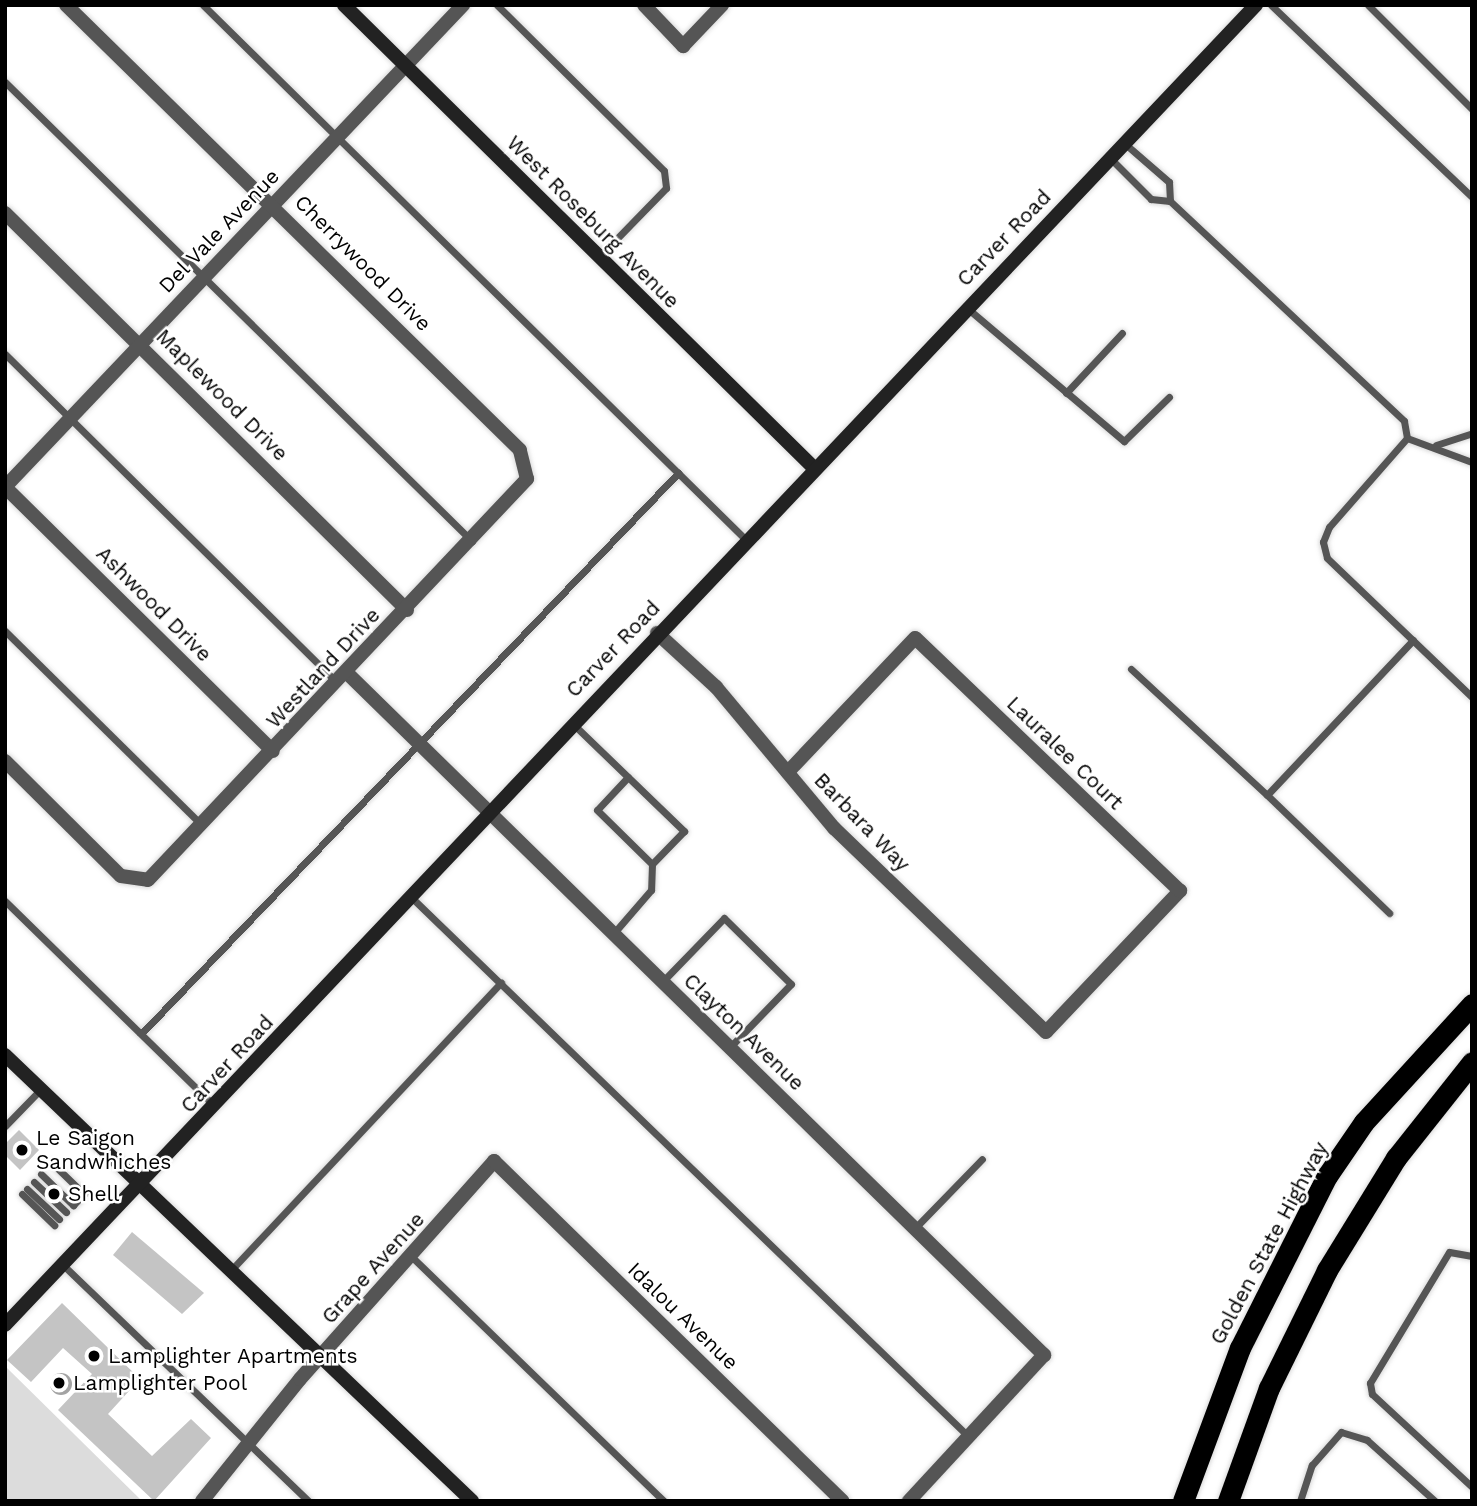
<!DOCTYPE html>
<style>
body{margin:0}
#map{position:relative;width:1477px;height:1506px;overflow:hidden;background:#fff;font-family:"Work Sans",sans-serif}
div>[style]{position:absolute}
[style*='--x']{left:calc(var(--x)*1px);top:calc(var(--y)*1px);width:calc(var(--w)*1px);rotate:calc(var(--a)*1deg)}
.green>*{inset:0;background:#dcdcdc}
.water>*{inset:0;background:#a3a3a3}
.round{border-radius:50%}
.building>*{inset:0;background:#c4c4c4}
.roads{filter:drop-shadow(0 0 2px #dbdbdb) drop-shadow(0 0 2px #dbdbdb)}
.lane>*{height:7px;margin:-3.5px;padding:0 3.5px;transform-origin:3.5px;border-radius:3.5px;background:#555}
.street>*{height:14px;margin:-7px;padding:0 7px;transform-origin:7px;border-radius:7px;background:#555}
.secondary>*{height:14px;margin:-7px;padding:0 7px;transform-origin:7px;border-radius:7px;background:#222}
.highway>*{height:21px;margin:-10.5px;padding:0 10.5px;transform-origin:10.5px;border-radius:10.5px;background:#000}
.dots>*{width:19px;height:19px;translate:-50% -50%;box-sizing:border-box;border:4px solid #fff;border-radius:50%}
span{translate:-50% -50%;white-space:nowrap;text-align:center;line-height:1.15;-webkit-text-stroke:5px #fff;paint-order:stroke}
.street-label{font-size:21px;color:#000}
.poi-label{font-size:21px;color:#000}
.left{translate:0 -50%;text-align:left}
.frame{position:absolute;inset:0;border:7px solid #000;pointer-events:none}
</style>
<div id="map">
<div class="green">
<i style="clip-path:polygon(5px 1366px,142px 1501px,5px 1501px)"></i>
</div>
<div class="water">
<i class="round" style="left:50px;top:1373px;width:22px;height:22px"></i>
</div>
<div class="building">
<i style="clip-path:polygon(19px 1130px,39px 1150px,20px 1170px,5px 1155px,5px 1144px)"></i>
<i style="clip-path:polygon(132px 1232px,204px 1293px,182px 1314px,113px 1255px)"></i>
<i style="clip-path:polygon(62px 1303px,140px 1379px,108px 1414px,152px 1456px,191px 1419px,211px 1438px,154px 1501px,58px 1410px,92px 1374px,63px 1348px,31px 1382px,7px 1360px)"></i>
</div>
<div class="roads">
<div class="lane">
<i style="--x:203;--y:5;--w:762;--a:44.57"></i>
<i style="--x:497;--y:5;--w:235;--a:44.8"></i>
<i style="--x:664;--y:171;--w:17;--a:83"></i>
<i style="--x:666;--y:188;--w:96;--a:134.2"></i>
<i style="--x:1271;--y:5;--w:278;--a:43.7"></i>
<i style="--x:1368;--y:5;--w:147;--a:45"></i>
<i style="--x:5;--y:82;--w:655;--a:44.51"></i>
<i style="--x:1110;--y:158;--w:58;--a:45"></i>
<i style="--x:1151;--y:199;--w:19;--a:6"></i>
<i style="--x:1170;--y:201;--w:19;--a:-93"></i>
<i style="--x:1169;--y:182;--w:60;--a:-139.1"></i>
<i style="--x:1170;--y:201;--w:321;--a:43.2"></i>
<i style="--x:1404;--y:421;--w:17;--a:80"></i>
<i style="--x:1407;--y:438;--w:118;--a:131.2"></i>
<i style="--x:1329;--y:527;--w:16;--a:112"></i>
<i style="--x:1323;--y:542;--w:16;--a:76"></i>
<i style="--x:1327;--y:558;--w:201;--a:43.8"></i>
<i style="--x:967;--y:308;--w:206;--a:40.3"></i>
<i style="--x:1124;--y:441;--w:63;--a:-44.4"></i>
<i style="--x:5;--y:354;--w:467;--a:44.7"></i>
<i style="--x:1066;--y:393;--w:82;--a:-47"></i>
<i style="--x:1407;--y:438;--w:69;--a:20.3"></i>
<i style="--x:1436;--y:445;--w:38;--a:-18"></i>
<i style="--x:5;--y:631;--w:276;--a:44.6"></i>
<i style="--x:1131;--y:669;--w:185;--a:42.8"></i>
<i style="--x:1267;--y:795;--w:213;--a:-46.7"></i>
<i style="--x:572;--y:723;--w:156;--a:44"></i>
<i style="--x:684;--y:831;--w:46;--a:134.1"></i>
<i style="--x:652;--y:864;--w:26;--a:92"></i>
<i style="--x:651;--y:890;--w:58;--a:130.8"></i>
<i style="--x:628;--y:777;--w:45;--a:133.2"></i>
<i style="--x:597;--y:810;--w:77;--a:44.5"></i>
<i style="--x:1267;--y:795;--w:170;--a:44"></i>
<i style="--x:411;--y:897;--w:775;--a:44.06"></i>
<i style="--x:5;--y:901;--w:291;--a:44.4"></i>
<i style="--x:662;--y:982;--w:89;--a:-45.9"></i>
<i style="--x:724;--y:918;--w:94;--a:44.6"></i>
<i style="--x:791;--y:984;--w:88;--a:134.1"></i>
<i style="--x:141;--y:1034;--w:777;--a:-46.25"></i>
<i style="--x:5;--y:1126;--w:50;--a:-45.8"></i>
<i style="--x:41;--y:1174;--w:45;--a:44.1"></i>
<i style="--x:73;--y:1205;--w:16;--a:-45"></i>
<i style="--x:84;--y:1194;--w:45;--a:-135.9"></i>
<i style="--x:34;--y:1182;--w:44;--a:43.2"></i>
<i style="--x:27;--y:1189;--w:44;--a:43.2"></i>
<i style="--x:22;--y:1194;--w:45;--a:44.1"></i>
<i style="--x:915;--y:1228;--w:96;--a:-45.8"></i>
<i style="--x:1472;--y:1256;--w:23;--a:-170"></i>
<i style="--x:1449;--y:1252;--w:153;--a:121.1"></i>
<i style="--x:1370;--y:1383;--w:11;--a:80"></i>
<i style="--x:1372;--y:1394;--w:137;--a:42.9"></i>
<i style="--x:413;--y:1258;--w:349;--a:44.1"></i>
<i style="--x:62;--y:1264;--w:342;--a:43.9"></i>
<i style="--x:232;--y:1269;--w:393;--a:-46.8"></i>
<i style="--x:1300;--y:1501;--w:38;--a:-72"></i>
<i style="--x:1312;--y:1465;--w:44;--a:-48.7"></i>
<i style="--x:1341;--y:1432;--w:27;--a:17"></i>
<i style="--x:1367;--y:1440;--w:91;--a:41.9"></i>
</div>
<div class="street">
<i style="--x:644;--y:5;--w:57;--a:46.4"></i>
<i style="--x:683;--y:46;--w:57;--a:-46.4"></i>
<i style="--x:5;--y:213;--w:565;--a:44.64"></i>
<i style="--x:5;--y:487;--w:665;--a:-46.46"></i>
<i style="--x:5;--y:487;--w:376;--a:44.6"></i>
<i style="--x:657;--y:633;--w:80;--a:42.5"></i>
<i style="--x:716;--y:687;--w:184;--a:50.1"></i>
<i style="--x:834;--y:828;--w:294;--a:43.9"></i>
<i style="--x:1046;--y:1032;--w:195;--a:-46.5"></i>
<i style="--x:1180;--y:891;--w:366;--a:-136.3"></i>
<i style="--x:915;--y:638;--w:185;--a:133.5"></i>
<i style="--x:346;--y:672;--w:977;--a:44.38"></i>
<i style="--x:1044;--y:1355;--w:199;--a:132.8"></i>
<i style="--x:5;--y:761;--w:163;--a:44.8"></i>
<i style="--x:121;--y:876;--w:27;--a:8"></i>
<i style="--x:148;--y:880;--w:552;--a:-46.62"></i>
<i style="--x:527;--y:479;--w:30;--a:-104"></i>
<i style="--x:520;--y:450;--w:636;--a:-135.57"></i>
<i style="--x:202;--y:1501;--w:156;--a:-51.2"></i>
<i style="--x:300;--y:1379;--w:292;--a:-48.3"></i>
<i style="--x:494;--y:1161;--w:487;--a:44.3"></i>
</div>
<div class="secondary">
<i style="--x:344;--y:5;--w:660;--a:44.57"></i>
<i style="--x:5;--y:1055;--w:646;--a:43.68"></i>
<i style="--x:5;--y:1325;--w:1819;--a:-46.54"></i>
</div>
<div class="highway">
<i style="--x:1183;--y:1501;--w:163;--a:-69.6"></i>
<i style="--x:1240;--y:1348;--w:193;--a:-63.2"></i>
<i style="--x:1327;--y:1176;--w:65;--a:-55.6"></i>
<i style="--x:1364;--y:1122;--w:160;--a:-47.5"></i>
<i style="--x:1228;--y:1501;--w:120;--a:-70.1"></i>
<i style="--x:1269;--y:1388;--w:131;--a:-63.8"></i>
<i style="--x:1327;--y:1270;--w:132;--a:-58.4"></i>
<i style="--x:1396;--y:1158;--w:122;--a:-51.6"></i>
</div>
</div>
<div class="dots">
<i style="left:22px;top:1150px;background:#000"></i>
<i style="left:54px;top:1194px;background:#000"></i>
<i style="left:94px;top:1356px;background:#000"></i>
<i style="left:59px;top:1383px;background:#000"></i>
</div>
<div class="street-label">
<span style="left:593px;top:222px;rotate:45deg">West Roseburg Avenue</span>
<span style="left:219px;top:231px;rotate:-46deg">Del Vale Avenue</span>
<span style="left:1004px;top:238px;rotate:-46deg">Carver Road</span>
<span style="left:363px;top:263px;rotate:45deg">Cherrywood Drive</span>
<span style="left:222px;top:395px;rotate:45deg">Maplewood Drive</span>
<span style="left:154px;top:604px;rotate:45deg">Ashwood Drive</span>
<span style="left:613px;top:649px;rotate:-46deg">Carver Road</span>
<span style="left:323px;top:668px;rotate:-47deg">Westland Drive</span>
<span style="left:1065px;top:753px;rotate:44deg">Lauralee Court</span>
<span style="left:862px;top:822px;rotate:46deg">Barbara Way</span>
<span style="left:744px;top:1032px;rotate:44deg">Clayton Avenue</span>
<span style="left:227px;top:1064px;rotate:-47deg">Carver Road</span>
<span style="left:1269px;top:1243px;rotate:-62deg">Golden State Highway</span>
<span style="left:373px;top:1268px;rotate:-48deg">Grape Avenue</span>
<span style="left:683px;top:1316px;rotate:44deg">Idalou Avenue</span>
</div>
<div class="poi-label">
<span class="left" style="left:36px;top:1150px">Le Saigon<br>Sandwhiches</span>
<span class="left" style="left:68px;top:1194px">Shell</span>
<span class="left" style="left:108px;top:1356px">Lamplighter Apartments</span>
<span class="left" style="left:73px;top:1383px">Lamplighter Pool</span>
</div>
<div class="frame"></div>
</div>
